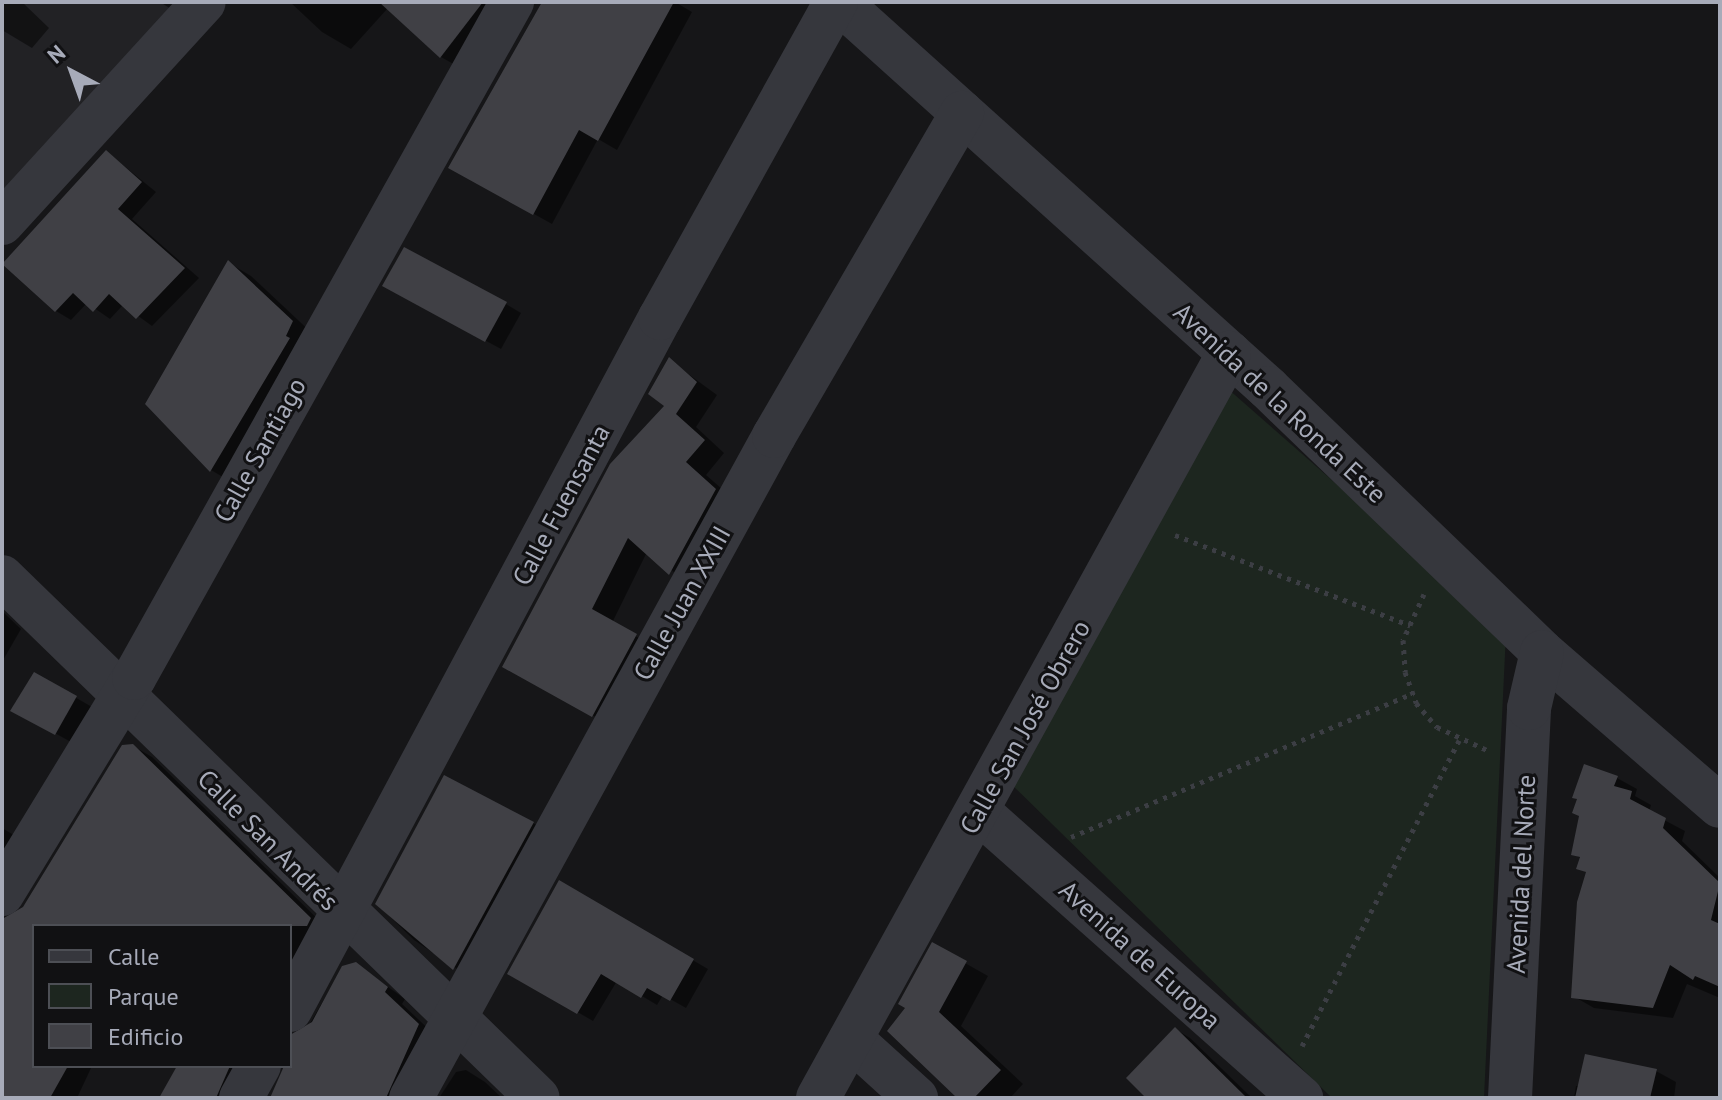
<!DOCTYPE html>
<meta charset="utf-8">
<style>
body{margin:0}
#map{position:relative;width:1722px;height:1100px;overflow:hidden;background:#161618;font-family:"PT Sans",sans-serif}
div>[style]{position:absolute}
[style*='--x']{left:calc(var(--x)*1px);top:calc(var(--y)*1px);width:calc(var(--w)*1px);rotate:calc(var(--a)*1deg)}
.built>*{inset:0;background:#222225}
.green>*{inset:0;background:#1d261f}
.shadow>*{inset:0;background:#0007}
.building>*{inset:0;background:#404045}
.path>*{height:5px;margin-top:-2.5px;transform-origin:0;background:repeating-linear-gradient(90deg,#3c3e44 0 4px,transparent 0 10px)}
.minor>*{height:44px;margin:-22px;padding:0 22px;transform-origin:22px;border-radius:22px;background:#36373d}
span{translate:-50% -50%;white-space:nowrap;text-align:center;line-height:1.15;-webkit-text-stroke:6px #111113;paint-order:stroke}
.street-label{font-size:26px;color:#a7abb9}
.frame{position:absolute;inset:0;border:4px solid #a7abb9;pointer-events:none}
.legend{position:absolute;left:32px;top:924px;width:260px;height:144px;box-sizing:border-box;background:#111113;border:2px solid #4d4f55;margin:0;padding:10px 14px;list-style:none;font-size:24px;color:#a7abb9}
.legend li{display:flex;align-items:center;gap:16px;height:40px}
.legend b{width:40px;border:2px solid #4d4f55}
.north{position:absolute;left:32px;top:32px;width:80px;height:80px;-webkit-text-stroke:6px #111113;paint-order:stroke;rotate:319deg;font-size:22px;font-weight:700;line-height:32px;text-align:center;color:#a7abb9}
.north::after{content:'';display:block;margin:auto;width:28px;height:36px;background:#a7abb9;clip-path:polygon(50% 0,100% 100%,50% 72%,0 100%)}
</style>
<div id="map">
<div class="built">
<i style="clip-path:polygon(2px 2px,191px 2px,2px 207px)"></i>
</div>
<div class="green">
<i style="clip-path:polygon(1227px 388px,1506px 633px,1484px 1098px,1332px 1098px,1010px 783px)"></i>
</div>
<div class="shadow">
<i style="clip-path:polygon(2px 2px,22px 2px,49px 28px,32px 48px,2px 30px)"></i>
<i style="clip-path:polygon(160px 2px,178px 2px,171px 9px)"></i>
<i style="clip-path:polygon(290px 2px,515px 2px,464px 70px,441px 57px,388px 8px,351px 49px,322px 32px)"></i>
<i style="clip-path:polygon(545px 2px,675px 2px,692px 12px,617px 150px,598px 139px,552px 224px,451px 168px)"></i>
<i style="clip-path:polygon(107px 152px,156px 192px,132px 219px,199px 278px,152px 326px,123px 305px,110px 319px,87px 303px,71px 320px,56px 311px)"></i>
<i style="clip-path:polygon(229px 263px,251px 276px,315px 336px,233px 483px,211px 470px)"></i>
<i style="clip-path:polygon(400px 294px,506px 304px,521px 313px,501px 349px)"></i>
<i style="clip-path:polygon(669px 360px,717px 395px,696px 427px,724px 453px,706px 475px,737px 502px,691px 585px,647px 552px,612px 623px,657px 648px,614px 727px,525px 678px,667px 406px)"></i>
<i style="clip-path:polygon(2px 611px,21px 629px,2px 662px)"></i>
<i style="clip-path:polygon(35px 674px,92px 707px,71px 742px,13px 710px)"></i>
<i style="clip-path:polygon(133px 746px,152px 757px,329px 930px,290px 1002px,290px 926px,34px 926px,34px 1066px,92px 1066px,77px 1098px,2px 1098px,2px 918px,25px 909px)"></i>
<i style="clip-path:polygon(1617px 778px,1637px 789px,1635px 796px,1651px 805px,1649px 812px,1685px 831px,1682px 841px,1720px 878px,1720px 998px,1687px 984px,1673px 1018px,1594px 1008px,1573px 996px,1588px 873px,1579px 868px,1582px 859px,1574px 854px)"></i>
<i style="clip-path:polygon(533px 823px,548px 832px,469px 977px,414px 940px,377px 904px)"></i>
<i style="clip-path:polygon(2px 828px,29px 844px,2px 892px)"></i>
<i style="clip-path:polygon(560px 883px,708px 969px,686px 1008px,663px 995px,657px 1005px,617px 981px,593px 1021px,510px 973px)"></i>
<i style="clip-path:polygon(933px 945px,988px 976px,961px 1026px,1023px 1084px,1010px 1098px,960px 1098px,908px 1007px)"></i>
<i style="clip-path:polygon(356px 964px,405px 999px,402px 1004px,437px 1037px,407px 1098px,270px 1098px,283px 1078px,283px 1066px,290px 1066px,290px 1037px,305px 1032px,343px 967px)"></i>
<i style="clip-path:polygon(1175px 1029px,1190px 1038px,1252px 1098px,1150px 1098px)"></i>
<i style="clip-path:polygon(179px 1066px,255px 1066px,237px 1098px,162px 1098px)"></i>
<i style="clip-path:polygon(466px 1070px,485px 1082px,502px 1098px,439px 1098px,456px 1072px)"></i>
<i style="clip-path:polygon(1656px 1071px,1676px 1082px,1674px 1098px,1574px 1098px,1576px 1086px)"></i>
</div>
<div class="building">
<i style="clip-path:polygon(379px 2px,483px 2px,440px 58px)"></i>
<i style="clip-path:polygon(542px 2px,674px 2px,598px 141px,579px 130px,533px 215px,448px 168px)"></i>
<i style="clip-path:polygon(106px 150px,142px 182px,118px 209px,185px 268px,136px 319px,109px 294px,93px 312px,73px 293px,55px 312px,2px 264px)"></i>
<i style="clip-path:polygon(404px 247px,507px 302px,485px 342px,382px 286px)"></i>
<i style="clip-path:polygon(228px 260px,293px 321px,286px 336px,290px 338px,210px 472px,145px 404px)"></i>
<i style="clip-path:polygon(669px 357px,697px 382px,676px 414px,705px 440px,686px 462px,716px 489px,669px 575px,628px 538px,592px 609px,637px 634px,592px 717px,502px 667px,610px 464px,664px 406px,648px 394px)"></i>
<i style="clip-path:polygon(34px 672px,77px 696px,55px 735px,10px 711px)"></i>
<i style="clip-path:polygon(133px 744px,311px 918px,307px 926px,34px 926px,34px 1066px,68px 1066px,50px 1098px,2px 1098px,2px 919px,23px 907px,122px 745px)"></i>
<i style="clip-path:polygon(1584px 764px,1618px 776px,1614px 786px,1632px 791px,1630px 799px,1666px 818px,1663px 828px,1720px 883px,1711px 920px,1720px 924px,1720px 987px,1695px 976px,1693px 980px,1670px 965px,1653px 1008px,1571px 998px,1577px 902px,1586px 872px,1576px 869px,1580px 857px,1571px 855px,1579px 816px,1572px 813px,1577px 799px,1572px 798px)"></i>
<i style="clip-path:polygon(444px 775px,534px 822px,453px 970px,375px 904px)"></i>
<i style="clip-path:polygon(559px 880px,694px 959px,670px 1001px,647px 988px,641px 998px,601px 974px,577px 1014px,507px 974px)"></i>
<i style="clip-path:polygon(932px 942px,967px 961px,939px 1012px,1001px 1070px,974px 1098px,957px 1098px,887px 1031px,905px 1008px,898px 1004px)"></i>
<i style="clip-path:polygon(356px 962px,388px 987px,385px 992px,419px 1024px,386px 1098px,270px 1098px,284px 1066px,290px 1066px,290px 1035px,312px 1022px,342px 966px)"></i>
<i style="clip-path:polygon(1175px 1027px,1247px 1098px,1146px 1098px,1126px 1078px)"></i>
<i style="clip-path:polygon(1585px 1054px,1657px 1069px,1650px 1098px,1575px 1098px)"></i>
<i style="clip-path:polygon(177px 1066px,230px 1066px,216px 1098px,159px 1098px)"></i>
</div>
<div class="path">
<i style="--x:1175;--y:535;--w:252;--a:21"></i>
<i style="--x:1424;--y:594;--w:51;--a:114.5"></i>
<i style="--x:1403;--y:640;--w:32;--a:86"></i>
<i style="--x:1405;--y:672;--w:33;--a:70"></i>
<i style="--x:1416;--y:703;--w:32;--a:49"></i>
<i style="--x:1437;--y:727;--w:55;--a:24.7"></i>
<i style="--x:1071;--y:837;--w:371;--a:-22.8"></i>
<i style="--x:1302;--y:1046;--w:344;--a:-62.8"></i>
</div>
<div class="minor">
<i style="--x:839;--y:2;--w:577;--a:41.98"></i>
<i style="--x:1268;--y:388;--w:380;--a:43.9"></i>
<i style="--x:1542;--y:652;--w:235;--a:40.9"></i>
<i style="--x:2;--y:223;--w:299;--a:-47.6"></i>
<i style="--x:2;--y:577;--w:747;--a:44.19"></i>
<i style="--x:979;--y:812;--w:431;--a:41.6"></i>
<i style="--x:2;--y:894;--w:253;--a:-58.6"></i>
<i style="--x:134;--y:678;--w:775;--a:-60.79"></i>
<i style="--x:290;--y:1010;--w:785;--a:-61.87"></i>
<i style="--x:660;--y:318;--w:362;--a:-60.9"></i>
<i style="--x:851;--y:1039;--w:88;--a:42.2"></i>
<i style="--x:241;--y:1098;--w:37;--a:-61"></i>
<i style="--x:411;--y:1098;--w:755;--a:-61.26"></i>
<i style="--x:774;--y:436;--w:374;--a:-59.8"></i>
<i style="--x:818;--y:1098;--w:851;--a:-61.12"></i>
<i style="--x:1510;--y:1098;--w:390;--a:-87.2"></i>
<i style="--x:1529;--y:708;--w:57;--a:-76.9"></i>
</div>
<div class="street-label">
<span style="left:1280px;top:403px;rotate:43deg">Avenida de la Ronda Este</span>
<span style="left:260px;top:450px;rotate:-61deg">Calle Santiago</span>
<span style="left:561px;top:505px;rotate:-62deg">Calle Fuensanta</span>
<span style="left:682px;top:603px;rotate:-61deg">Calle Juan XXIII</span>
<span style="left:1025px;top:727px;rotate:-61deg">Calle San José Obrero</span>
<span style="left:268px;top:840px;rotate:45deg">Calle San Andrés</span>
<span style="left:1521px;top:874px;rotate:-87deg">Avenida del Norte</span>
<span style="left:1140px;top:955px;rotate:42deg">Avenida de Europa</span>
</div>
<div class="frame"></div>
<ul class="legend">
<li><b style="height:10px;background:#36373d"></b>Calle</li>
<li><b style="height:22px;background:#1d261f"></b>Parque</li>
<li><b style="height:22px;background:#404045"></b>Edificio</li>
</ul>
<div class="north">N</div>
</div>
